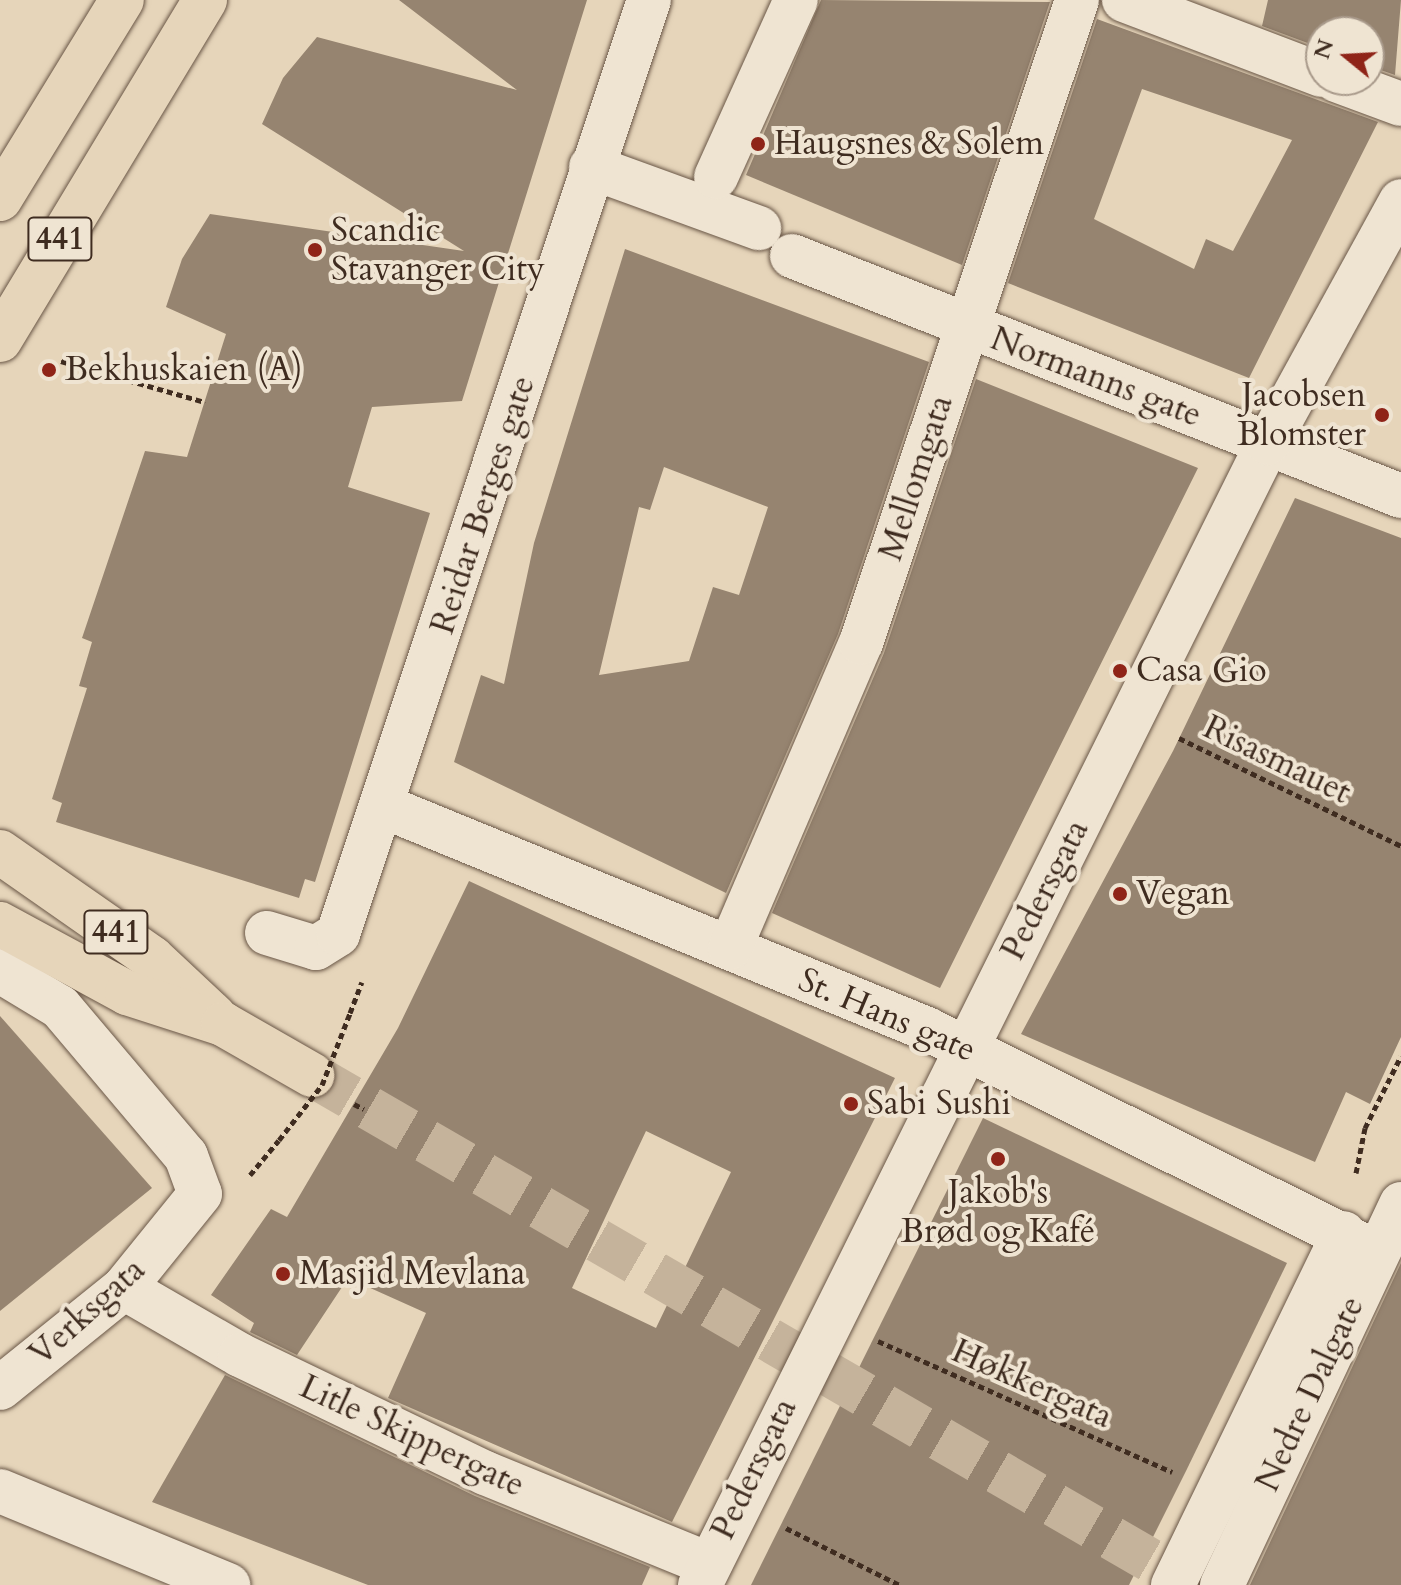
<!DOCTYPE html>
<meta charset="utf-8">
<style>
body{margin:0}
#map{position:relative;width:1401px;height:1585px;overflow:hidden;background:#e6d5ba;font-family:Cardo,serif}
div>[style]{position:absolute}
[style*='--x']{left:calc(var(--x)*1px);top:calc(var(--y)*1px);width:calc(var(--w)*1px);rotate:calc(var(--a)*1deg)}
.building>*{inset:0;background:#968470}
.major-tunnel>*{height:44px;margin-top:-22px;transform-origin:0;background:repeating-linear-gradient(90deg,#c5b39b 0 44px,transparent 0 66px)}
.path>*{height:5px;margin-top:-2.5px;transform-origin:0;background:repeating-linear-gradient(90deg,#3f2c20 0 6px,transparent 0 10px)}
.roads{filter:drop-shadow(0 0 2px #695646) drop-shadow(0 0 2px #695646)}
.minor>*{height:44px;margin:-22px;padding:0 22px;transform-origin:22px;border-radius:22px;background:#efe4d2}
.major>*{height:44px;margin:-22px;padding:0 22px;transform-origin:22px;border-radius:22px;background:#e6d5ba}
.path-bridge>*{height:5px;margin-top:-2.5px;transform-origin:0;background:repeating-linear-gradient(90deg,#3f2c20 0 6px,transparent 0 10px)}
.dots>*{width:22px;height:22px;translate:-50% -50%;box-sizing:border-box;border:4px solid #efe4d2;border-radius:50%}
span{translate:-50% -50%;white-space:nowrap;text-align:center;line-height:1.15;-webkit-text-stroke:8px #efe4d2;paint-order:stroke}
.shield-label span{padding:2px 6px;background:#efe4d2;border:2px solid;border-radius:6px;-webkit-text-stroke-width:0}
.shield-label{font-size:32px;color:#3f2c20;font-weight:700}
.poi-label{font-size:34px;color:#3f2c20}
.left{translate:0 -50%;text-align:left}
.right{translate:-100% -50%;text-align:right}
.street-label{font-size:34px;color:#3f2c20}
.north{position:absolute;left:1305px;top:16px;width:80px;height:80px;box-sizing:border-box;background:#efe4d2;border:2px solid #a99a8b;border-radius:50%;rotate:288deg;font-size:22px;font-weight:700;line-height:32px;text-align:center;color:#3f2c20}
.north::after{content:'';display:block;margin:auto;width:28px;height:36px;background:#8f2418;clip-path:polygon(50% 0,100% 100%,50% 72%,0 100%)}
</style>
<div id="map">
<div class="building">
<i style="clip-path:polygon(399px 0,587px 0,462px 401px,372px 407px,348px 487px,430px 513px,315px 882px,305px 879px,299px 898px,56px 822px,62px 803px,52px 799px,87px 688px,79px 686px,92px 642px,82px 638px,145px 451px,187px 457px,226px 334px,166px 307px,182px 259px,210px 214px,464px 251px,262px 124px,283px 78px,317px 37px,517px 90px)"></i>
<i style="clip-path:polygon(821px 0,1050px 2px,962px 265px,746px 175px)"></i>
<i style="clip-path:polygon(1268px 0,1401px 0,1395px 75px,1369px 66px,1369px 32px,1321px 32px,1321px 48px,1262px 26px)"></i>
<i style="clip-path:polygon(evenodd,1097px 19px,1378px 122px,1249px 378px,1008px 283px,1097px 19px,1142px 89px,1292px 140px,1233px 251px,1206px 239px,1194px 269px,1094px 219px,1142px 89px)"></i>
<i style="clip-path:polygon(evenodd,625px 249px,929px 362px,838px 634px,726px 893px,454px 762px,481px 675px,504px 684px,534px 543px,625px 249px,664px 467px,768px 507px,739px 595px,713px 587px,689px 661px,599px 675px,639px 507px,650px 510px,664px 467px)"></i>
<i style="clip-path:polygon(976px 379px,1198px 468px,940px 988px,772px 913px,884px 653px)"></i>
<i style="clip-path:polygon(1295px 498px,1401px 538px,1401px 1037px,1370px 1104px,1346px 1092px,1315px 1162px,1021px 1034px,1173px 751px)"></i>
<i style="clip-path:polygon(evenodd,469px 881px,895px 1078px,672px 1522px,388px 1398px,426px 1313px,348px 1278px,297px 1355px,250px 1332px,254px 1323px,211px 1295px,271px 1209px,287px 1217px,398px 1028px,469px 881px,646px 1131px,731px 1172px,656px 1328px,572px 1288px,646px 1131px)"></i>
<i style="clip-path:polygon(0 1016px,152px 1188px,0 1311px)"></i>
<i style="clip-path:polygon(983px 1118px,1287px 1263px,1186px 1471px,1129px 1585px,751px 1585px)"></i>
<i style="clip-path:polygon(1401px 1263px,1401px 1585px,1250px 1585px)"></i>
<i style="clip-path:polygon(225px 1375px,475px 1496px,650px 1567px,642px 1585px,368px 1585px,152px 1502px)"></i>
</div>
<div class="major-tunnel">
<i style="--x:312;--y:1075;--w:1018;--a:30.07"></i>
</div>
<div class="path">
<i style="--x:61;--y:361;--w:150;--a:15.9"></i>
<i style="--x:1179;--y:738;--w:247;--a:25.9"></i>
<i style="--x:350;--y:1013;--w:33;--a:-69"></i>
<i style="--x:354;--y:1104;--w:11;--a:27"></i>
<i style="--x:1356;--y:1173;--w:46;--a:-78.7"></i>
<i style="--x:1365;--y:1128;--w:80;--a:-63.4"></i>
<i style="--x:250;--y:1175;--w:45;--a:-50.4"></i>
<i style="--x:878;--y:1341;--w:322;--a:24"></i>
<i style="--x:786;--y:1528;--w:127;--a:26.6"></i>
</div>
<div class="roads">
<div class="minor">
<i style="--x:1124;--y:0;--w:211;--a:20.8"></i>
<i style="--x:1336;--y:80;--w:69;--a:20.3"></i>
<i style="--x:591;--y:167;--w:179;--a:20"></i>
<i style="--x:716;--y:177;--w:194;--a:-65.7"></i>
<i style="--x:792;--y:256;--w:655;--a:21.51"></i>
<i style="--x:385;--y:807;--w:586;--a:22.27"></i>
<i style="--x:927;--y:1029;--w:501;--a:26.41"></i>
<i style="--x:267;--y:933;--w:51;--a:17"></i>
<i style="--x:316;--y:948;--w:26;--a:-32"></i>
<i style="--x:338;--y:934;--w:984;--a:-71.58"></i>
<i style="--x:730;--y:948;--w:332;--a:-66.8"></i>
<i style="--x:861;--y:643;--w:678;--a:-71.43"></i>
<i style="--x:0;--y:971;--w:70;--a:31"></i>
<i style="--x:60;--y:1007;--w:195;--a:49.8"></i>
<i style="--x:186;--y:1156;--w:40;--a:69.8"></i>
<i style="--x:200;--y:1194;--w:121;--a:129"></i>
<i style="--x:124;--y:1288;--w:159;--a:141.1"></i>
<i style="--x:124;--y:1288;--w:134;--a:30"></i>
<i style="--x:240;--y:1355;--w:272;--a:25.7"></i>
<i style="--x:485;--y:1473;--w:241;--a:22.2"></i>
<i style="--x:0;--y:1491;--w:247;--a:22.4"></i>
<i style="--x:700;--y:1585;--w:1275;--a:-63.56"></i>
<i style="--x:1268;--y:443;--w:276;--a:-61.2"></i>
<i style="--x:1173;--y:1585;--w:391;--a:-64.1"></i>
<i style="--x:1222;--y:1585;--w:421;--a:-64.8"></i>
</div>
<div class="major">
<i style="--x:0;--y:199;--w:233;--a:-58.5"></i>
<i style="--x:0;--y:340;--w:397;--a:-58.9"></i>
<i style="--x:0;--y:852;--w:185;--a:34.9"></i>
<i style="--x:152;--y:958;--w:86;--a:43.1"></i>
<i style="--x:0;--y:924;--w:145;--a:28.5"></i>
<i style="--x:127;--y:993;--w:101;--a:17.9"></i>
<i style="--x:223;--y:1024;--w:103;--a:29.8"></i>
</div>
</div>
<div class="path-bridge">
<i style="--x:279;--y:1140;--w:70;--a:-52"></i>
<i style="--x:322;--y:1085;--w:77;--a:-68.7"></i>
</div>
<div class="dots">
<i style="left:758px;top:144px;background:#8f2418"></i>
<i style="left:315px;top:250px;background:#8f2418"></i>
<i style="left:49px;top:370px;background:#8f2418"></i>
<i style="left:1382px;top:415px;background:#8f2418"></i>
<i style="left:1120px;top:671px;background:#8f2418"></i>
<i style="left:1120px;top:894px;background:#8f2418"></i>
<i style="left:851px;top:1104px;background:#8f2418"></i>
<i style="left:998px;top:1159px;background:#8f2418"></i>
<i style="left:283px;top:1274px;background:#8f2418"></i>
</div>
<div class="shield-label">
<span style="left:60px;top:239px">441</span>
<span style="left:116px;top:932px">441</span>
</div>
<div class="poi-label">
<span class="left" style="left:774px;top:144px">Haugsnes &amp; Solem</span>
<span class="left" style="left:331px;top:250px">Scandic<br>Stavanger City</span>
<span class="left" style="left:65px;top:370px">Bekhuskaien (A)</span>
<span class="right" style="left:1366px;top:415px">Jacobsen<br>Blomster</span>
<span class="left" style="left:1136px;top:671px">Casa Gio</span>
<span class="left" style="left:1136px;top:894px">Vegan</span>
<span class="left" style="left:867px;top:1104px">Sabi Sushi</span>
<span style="left:998px;top:1212px">Jakob's<br>Brød og Kafé</span>
<span class="left" style="left:299px;top:1274px">Masjid Mevlana</span>
</div>
<div class="street-label">
<span style="left:1096px;top:377px;rotate:21deg">Normanns gate</span>
<span style="left:916px;top:478px;rotate:-72deg">Mellomgata</span>
<span style="left:483px;top:505px;rotate:-72deg">Reidar Berges gate</span>
<span style="left:1277px;top:760px;rotate:26deg">Risasmauet</span>
<span style="left:1045px;top:890px;rotate:-63deg">Pedersgata</span>
<span style="left:887px;top:1015px;rotate:23deg">St. Hans gate</span>
<span style="left:87px;top:1312px;rotate:-42deg">Verksgata</span>
<span style="left:1032px;top:1384px;rotate:24deg">Høkkergata</span>
<span style="left:1310px;top:1394px;rotate:-65deg">Nedre Dalgate</span>
<span style="left:412px;top:1436px;rotate:25deg">Litle Skippergate</span>
<span style="left:754px;top:1469px;rotate:-64deg">Pedersgata</span>
</div>
<div class="north">N</div>
</div>
